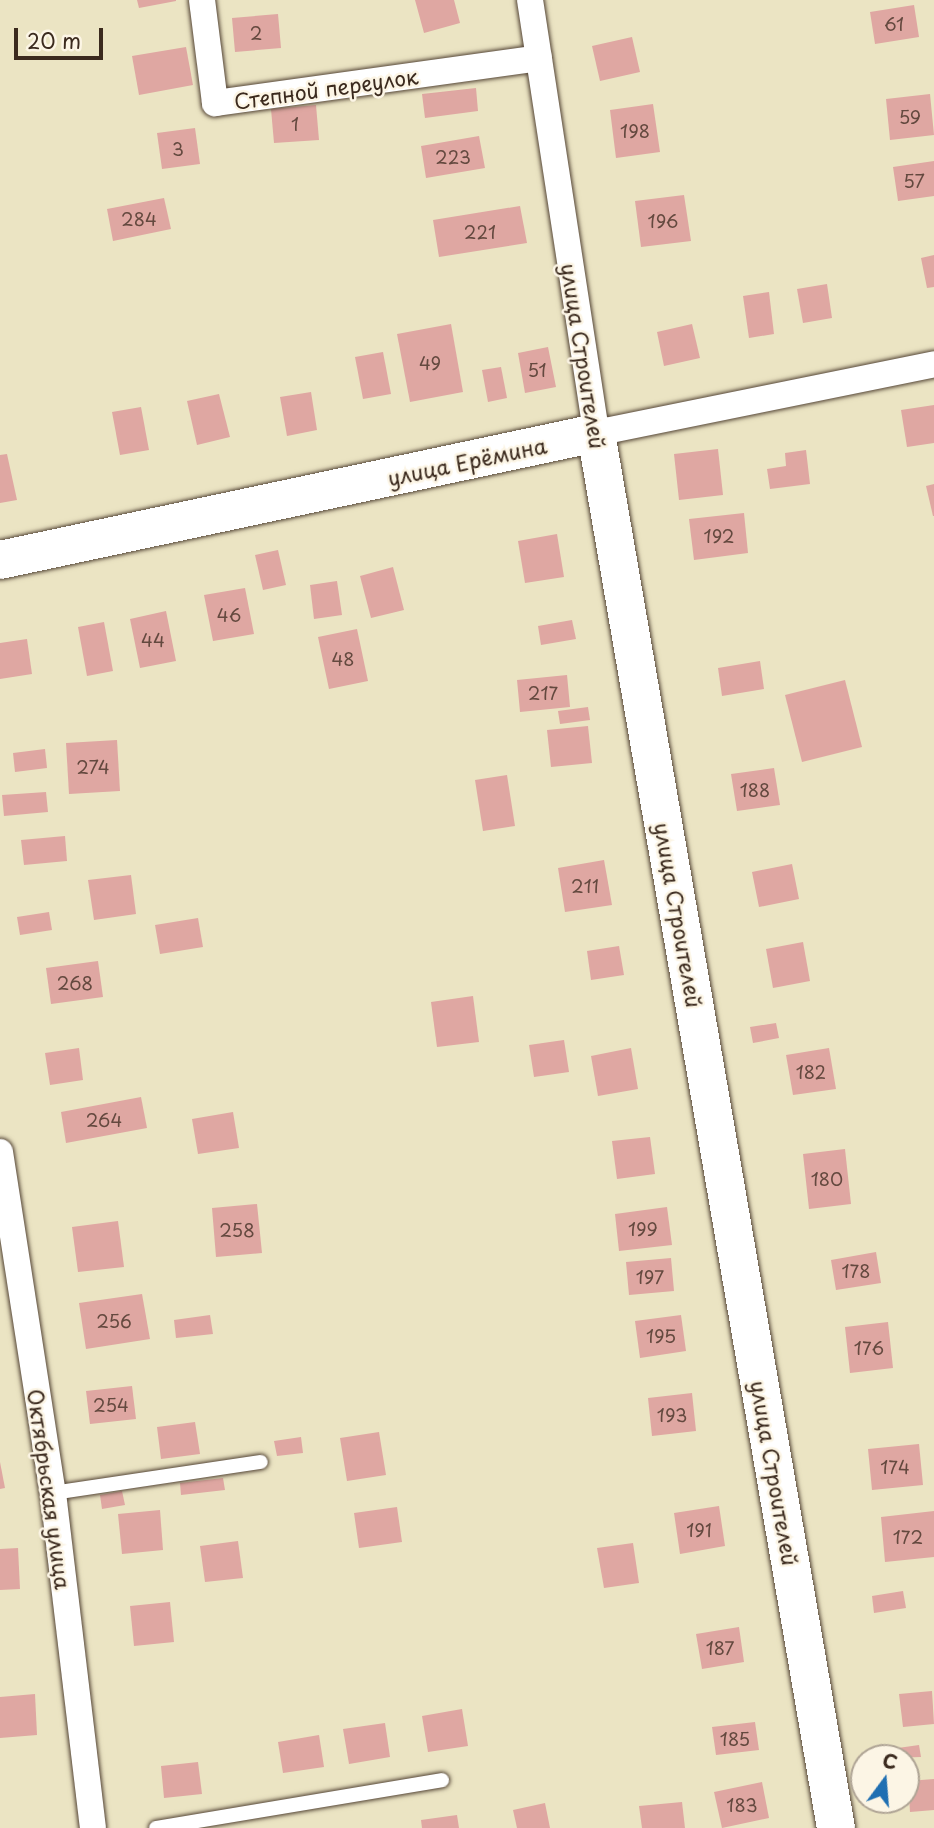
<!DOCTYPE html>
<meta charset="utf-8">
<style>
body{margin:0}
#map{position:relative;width:934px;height:1828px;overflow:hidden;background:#ebe4c3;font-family:"Playpen Sans",sans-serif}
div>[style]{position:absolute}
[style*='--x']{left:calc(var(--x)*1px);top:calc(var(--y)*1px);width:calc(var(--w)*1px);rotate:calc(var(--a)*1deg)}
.building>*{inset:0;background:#dfa7a2}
.roads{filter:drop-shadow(0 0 2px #554637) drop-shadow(0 0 2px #554637)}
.lane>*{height:14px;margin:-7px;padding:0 7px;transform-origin:7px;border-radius:7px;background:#fff}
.street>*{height:26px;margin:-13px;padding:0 13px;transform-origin:13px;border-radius:13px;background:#fff}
.secondary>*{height:38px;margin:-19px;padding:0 19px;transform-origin:19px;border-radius:19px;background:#fff}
span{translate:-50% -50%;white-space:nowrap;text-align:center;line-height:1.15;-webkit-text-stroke:5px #fcf5e5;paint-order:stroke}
.number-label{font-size:18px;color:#64493f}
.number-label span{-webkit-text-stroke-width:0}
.street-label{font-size:21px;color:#3b2a1e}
.north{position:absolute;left:850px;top:1744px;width:70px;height:70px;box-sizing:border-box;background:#fcf5e5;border:2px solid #afa495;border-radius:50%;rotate:16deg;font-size:19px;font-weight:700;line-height:28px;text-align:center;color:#3b2a1e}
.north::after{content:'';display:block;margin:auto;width:24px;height:32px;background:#1f6fb2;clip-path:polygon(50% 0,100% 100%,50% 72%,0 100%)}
.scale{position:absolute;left:14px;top:28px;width:89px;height:32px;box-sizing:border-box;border:4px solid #3b2a1e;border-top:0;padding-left:9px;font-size:21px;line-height:24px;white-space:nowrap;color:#3b2a1e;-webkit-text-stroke:5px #fcf5e5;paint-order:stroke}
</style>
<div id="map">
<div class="building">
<i style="clip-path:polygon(137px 0,176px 0,176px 1px,139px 8px)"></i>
<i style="clip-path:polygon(415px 0,454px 0,460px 23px,424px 33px)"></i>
<i style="clip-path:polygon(914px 5px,919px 37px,875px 44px,870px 12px)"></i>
<i style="clip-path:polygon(278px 14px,281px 48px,235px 52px,232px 18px)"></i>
<i style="clip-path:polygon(632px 37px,640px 72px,600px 81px,592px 46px)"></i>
<i style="clip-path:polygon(186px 47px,193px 85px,139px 95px,132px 56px)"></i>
<i style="clip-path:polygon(476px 88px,478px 111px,425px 118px,422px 94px)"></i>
<i style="clip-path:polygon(930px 94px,934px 135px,890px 140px,886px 99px)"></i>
<i style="clip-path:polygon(653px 104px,660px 152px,616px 158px,610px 110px)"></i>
<i style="clip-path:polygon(316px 105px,319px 140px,274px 143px,271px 109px)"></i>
<i style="clip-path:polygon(195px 128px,200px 164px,162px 169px,157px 133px)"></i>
<i style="clip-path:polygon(479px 136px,485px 168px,426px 178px,421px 146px)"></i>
<i style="clip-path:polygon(934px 161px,934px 196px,898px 201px,893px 167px)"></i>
<i style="clip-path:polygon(684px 195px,691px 241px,641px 247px,635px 201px)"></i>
<i style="clip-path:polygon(164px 198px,171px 229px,113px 241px,107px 209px)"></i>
<i style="clip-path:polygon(520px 206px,527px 243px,439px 257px,433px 220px)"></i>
<i style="clip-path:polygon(934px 255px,934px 287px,927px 288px,921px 258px)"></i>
<i style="clip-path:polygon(827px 284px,832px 318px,803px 323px,797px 289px)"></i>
<i style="clip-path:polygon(769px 292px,774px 334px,749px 338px,743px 296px)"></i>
<i style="clip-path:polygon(451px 324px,463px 392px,410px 402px,397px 334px)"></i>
<i style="clip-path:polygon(692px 324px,700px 358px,664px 366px,657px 332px)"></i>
<i style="clip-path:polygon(548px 347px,556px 387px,525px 393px,518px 353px)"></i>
<i style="clip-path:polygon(383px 352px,391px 394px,363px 399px,355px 357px)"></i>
<i style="clip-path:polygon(501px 367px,507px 398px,488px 402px,482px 370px)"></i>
<i style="clip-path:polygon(311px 392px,317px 430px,287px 436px,280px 397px)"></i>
<i style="clip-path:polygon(219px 394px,230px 437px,197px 445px,187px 401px)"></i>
<i style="clip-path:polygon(934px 405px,934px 443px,907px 447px,901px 410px)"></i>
<i style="clip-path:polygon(141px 407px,149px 450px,120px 455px,112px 412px)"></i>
<i style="clip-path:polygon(718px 449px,723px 495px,679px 500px,674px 454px)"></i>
<i style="clip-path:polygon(806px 450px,810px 484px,770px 489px,767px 469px,786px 466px,785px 453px)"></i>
<i style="clip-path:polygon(7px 454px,17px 500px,0 503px,0 455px)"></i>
<i style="clip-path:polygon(934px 484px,934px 516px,933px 516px,926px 486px)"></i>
<i style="clip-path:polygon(744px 513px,748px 553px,694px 560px,689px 519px)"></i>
<i style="clip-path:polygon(557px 534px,564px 577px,525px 583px,518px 541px)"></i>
<i style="clip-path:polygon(278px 550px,286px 585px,263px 590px,255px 555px)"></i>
<i style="clip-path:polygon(393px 567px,404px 610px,371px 618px,360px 576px)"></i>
<i style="clip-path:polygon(337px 581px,342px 615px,314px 619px,310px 585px)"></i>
<i style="clip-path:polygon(245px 588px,254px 634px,213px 641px,204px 595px)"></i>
<i style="clip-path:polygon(166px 611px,176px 661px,140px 668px,130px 619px)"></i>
<i style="clip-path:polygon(572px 620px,576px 639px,541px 645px,538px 626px)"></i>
<i style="clip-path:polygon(104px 622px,113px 671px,87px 676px,78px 627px)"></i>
<i style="clip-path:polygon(357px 629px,368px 681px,329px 689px,318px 637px)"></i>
<i style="clip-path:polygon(27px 639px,32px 674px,0 679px,0 643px)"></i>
<i style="clip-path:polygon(760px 661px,764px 689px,722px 696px,718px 668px)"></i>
<i style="clip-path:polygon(567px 675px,570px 707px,520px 712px,517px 680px)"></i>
<i style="clip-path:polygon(845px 680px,862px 747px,802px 762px,785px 695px)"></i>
<i style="clip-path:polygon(588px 707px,590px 720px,560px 724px,558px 711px)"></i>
<i style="clip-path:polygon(588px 726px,592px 763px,551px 767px,547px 730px)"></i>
<i style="clip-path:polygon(117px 740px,120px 791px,69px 794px,66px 743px)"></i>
<i style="clip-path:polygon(45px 749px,47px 768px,15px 772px,13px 753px)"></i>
<i style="clip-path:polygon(774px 768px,780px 805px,737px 811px,731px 774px)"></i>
<i style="clip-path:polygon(507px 775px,515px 826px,483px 831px,475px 780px)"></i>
<i style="clip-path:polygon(46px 792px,48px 812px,4px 816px,2px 795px)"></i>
<i style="clip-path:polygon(65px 836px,67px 861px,24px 865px,21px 840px)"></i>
<i style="clip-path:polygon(604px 860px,612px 905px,565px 912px,558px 868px)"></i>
<i style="clip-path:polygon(792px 864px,799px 899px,759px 907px,752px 872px)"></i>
<i style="clip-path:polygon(131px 875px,136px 914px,94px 920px,88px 880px)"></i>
<i style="clip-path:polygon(49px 912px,52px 930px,20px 935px,17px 917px)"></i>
<i style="clip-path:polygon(198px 918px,203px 947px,160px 954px,155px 925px)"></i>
<i style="clip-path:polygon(803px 942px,810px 981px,773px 988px,766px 949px)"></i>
<i style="clip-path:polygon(619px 946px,624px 975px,591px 980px,587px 951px)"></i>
<i style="clip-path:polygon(98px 961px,103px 997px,51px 1004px,46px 968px)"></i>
<i style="clip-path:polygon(473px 996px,479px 1042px,437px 1047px,431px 1002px)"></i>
<i style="clip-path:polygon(776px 1023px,779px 1038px,753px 1043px,750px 1027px)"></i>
<i style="clip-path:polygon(564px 1040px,569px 1072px,534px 1077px,529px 1045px)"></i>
<i style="clip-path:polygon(79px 1048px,83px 1080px,50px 1085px,45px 1053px)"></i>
<i style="clip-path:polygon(631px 1048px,638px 1089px,598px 1096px,591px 1056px)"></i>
<i style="clip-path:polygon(829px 1048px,836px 1089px,793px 1095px,786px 1055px)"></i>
<i style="clip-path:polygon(141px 1097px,147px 1128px,66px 1143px,61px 1112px)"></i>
<i style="clip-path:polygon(233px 1112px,239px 1148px,198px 1154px,192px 1119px)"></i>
<i style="clip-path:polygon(650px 1137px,655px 1174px,617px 1179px,612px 1141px)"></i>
<i style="clip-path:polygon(845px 1149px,851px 1204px,809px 1209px,803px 1154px)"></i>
<i style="clip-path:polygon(257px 1204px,262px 1253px,216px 1257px,212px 1208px)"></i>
<i style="clip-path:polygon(667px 1207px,672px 1245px,619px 1251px,615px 1214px)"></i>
<i style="clip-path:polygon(118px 1221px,124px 1267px,78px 1272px,72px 1227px)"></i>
<i style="clip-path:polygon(876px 1252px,881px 1283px,836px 1290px,831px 1260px)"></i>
<i style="clip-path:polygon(671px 1258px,674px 1291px,629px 1295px,626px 1262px)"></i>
<i style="clip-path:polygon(142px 1294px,150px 1339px,86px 1349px,79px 1303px)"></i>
<i style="clip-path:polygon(210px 1315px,213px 1334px,176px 1338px,174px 1320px)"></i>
<i style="clip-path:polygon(681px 1315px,686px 1351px,640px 1358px,635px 1321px)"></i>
<i style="clip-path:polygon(888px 1322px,893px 1368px,850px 1373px,845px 1327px)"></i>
<i style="clip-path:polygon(132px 1386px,136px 1419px,90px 1424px,86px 1391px)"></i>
<i style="clip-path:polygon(692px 1393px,696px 1431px,652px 1436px,648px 1398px)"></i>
<i style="clip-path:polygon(195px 1422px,200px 1454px,161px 1459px,157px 1427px)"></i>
<i style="clip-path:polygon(379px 1432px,386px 1475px,347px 1481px,340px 1438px)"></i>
<i style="clip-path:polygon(301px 1437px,303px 1453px,277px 1456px,274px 1441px)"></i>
<i style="clip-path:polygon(919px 1444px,923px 1485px,872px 1490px,868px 1449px)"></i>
<i style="clip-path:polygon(0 1462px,5px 1488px,0 1489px)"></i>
<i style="clip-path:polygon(223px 1478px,225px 1490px,181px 1495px,180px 1483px)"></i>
<i style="clip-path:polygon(122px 1491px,125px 1505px,102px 1509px,100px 1495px)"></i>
<i style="clip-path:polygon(719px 1506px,725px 1546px,680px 1554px,674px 1513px)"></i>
<i style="clip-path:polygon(397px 1507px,402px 1542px,359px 1548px,354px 1513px)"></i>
<i style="clip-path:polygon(160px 1510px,163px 1550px,122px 1554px,118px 1514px)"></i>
<i style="clip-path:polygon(934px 1511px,934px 1557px,885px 1562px,881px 1517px)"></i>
<i style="clip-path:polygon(238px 1541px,243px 1578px,205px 1582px,200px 1546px)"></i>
<i style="clip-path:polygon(633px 1543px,639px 1583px,604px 1588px,597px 1548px)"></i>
<i style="clip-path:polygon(18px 1548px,20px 1589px,0 1590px,0 1549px)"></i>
<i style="clip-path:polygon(903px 1591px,906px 1608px,874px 1613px,872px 1596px)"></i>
<i style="clip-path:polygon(170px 1602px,174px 1642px,134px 1646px,130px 1606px)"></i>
<i style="clip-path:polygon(739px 1627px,744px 1662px,702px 1669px,696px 1634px)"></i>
<i style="clip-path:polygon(932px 1691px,934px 1724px,903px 1727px,899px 1694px)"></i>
<i style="clip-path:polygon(35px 1694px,37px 1735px,0 1738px,0 1697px)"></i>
<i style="clip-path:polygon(462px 1709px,468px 1746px,428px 1752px,422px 1716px)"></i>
<i style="clip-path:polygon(755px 1722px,759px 1750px,716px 1755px,712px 1727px)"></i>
<i style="clip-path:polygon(385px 1723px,390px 1757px,349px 1764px,343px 1729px)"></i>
<i style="clip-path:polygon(319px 1735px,324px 1767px,283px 1773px,278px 1742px)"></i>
<i style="clip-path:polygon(919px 1745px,921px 1757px,892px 1758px,891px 1749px)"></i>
<i style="clip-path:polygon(198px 1762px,202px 1794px,164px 1798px,161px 1766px)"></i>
<i style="clip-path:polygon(934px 1779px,934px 1810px,910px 1812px,908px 1781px)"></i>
<i style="clip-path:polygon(762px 1782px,769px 1818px,722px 1828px,714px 1792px)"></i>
<i style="clip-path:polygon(682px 1802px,685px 1828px,642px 1828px,639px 1806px)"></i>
<i style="clip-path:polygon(545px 1803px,550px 1828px,517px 1828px,513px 1810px)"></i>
<i style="clip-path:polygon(457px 1815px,459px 1828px,422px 1828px,421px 1820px)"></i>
</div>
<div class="roads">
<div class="lane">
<i style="--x:53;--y:1493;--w:210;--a:-8.5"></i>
<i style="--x:156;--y:1828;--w:290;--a:-9.5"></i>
</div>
<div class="street">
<i style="--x:202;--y:0;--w:104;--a:82.8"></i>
<i style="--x:215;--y:103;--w:327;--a:-7.9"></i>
<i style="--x:530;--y:0;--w:438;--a:81.3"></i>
<i style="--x:596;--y:433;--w:345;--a:-11.5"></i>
<i style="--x:0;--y:1152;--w:345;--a:81.2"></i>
<i style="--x:53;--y:1493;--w:337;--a:83.2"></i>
</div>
<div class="secondary">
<i style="--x:0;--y:560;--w:609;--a:-12.03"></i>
<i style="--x:596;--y:433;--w:1415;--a:80.24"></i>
</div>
</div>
<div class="number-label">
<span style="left:894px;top:24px">61</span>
<span style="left:256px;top:33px">2</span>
<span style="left:910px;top:117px">59</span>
<span style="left:295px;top:124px">1</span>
<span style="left:635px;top:131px">198</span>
<span style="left:178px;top:149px">3</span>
<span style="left:453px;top:157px">223</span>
<span style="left:914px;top:181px">57</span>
<span style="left:139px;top:219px">284</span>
<span style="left:663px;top:221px">196</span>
<span style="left:480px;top:232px">221</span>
<span style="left:430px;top:363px">49</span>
<span style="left:537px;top:370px">51</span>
<span style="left:719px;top:536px">192</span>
<span style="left:229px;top:615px">46</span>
<span style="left:153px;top:640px">44</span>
<span style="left:343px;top:659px">48</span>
<span style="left:543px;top:693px">217</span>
<span style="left:93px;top:767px">274</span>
<span style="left:755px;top:790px">188</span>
<span style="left:585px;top:886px">211</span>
<span style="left:75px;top:983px">268</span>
<span style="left:811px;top:1072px">182</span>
<span style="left:104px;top:1120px">264</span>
<span style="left:827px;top:1179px">180</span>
<span style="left:643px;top:1229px">199</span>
<span style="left:237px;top:1230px">258</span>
<span style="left:856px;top:1271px">178</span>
<span style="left:650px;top:1277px">197</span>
<span style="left:114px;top:1321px">256</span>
<span style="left:661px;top:1336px">195</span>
<span style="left:869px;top:1348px">176</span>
<span style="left:111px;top:1405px">254</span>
<span style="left:672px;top:1415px">193</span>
<span style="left:895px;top:1467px">174</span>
<span style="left:699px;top:1530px">191</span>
<span style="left:908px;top:1537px">172</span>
<span style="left:720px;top:1648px">187</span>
<span style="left:735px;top:1739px">185</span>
<span style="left:742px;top:1805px">183</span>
</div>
<div class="street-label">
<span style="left:326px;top:88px;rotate:-8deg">Степной переулок</span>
<span style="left:584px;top:356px;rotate:81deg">улица Строителей</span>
<span style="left:467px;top:461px;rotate:-12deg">улица Ерёмина</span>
<span style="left:679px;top:915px;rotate:80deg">улица Строителей</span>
<span style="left:775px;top:1473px;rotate:80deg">улица Строителей</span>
<span style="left:50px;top:1489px;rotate:82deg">Октябрьская улица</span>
</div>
<div class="north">С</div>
<div class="scale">20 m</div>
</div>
